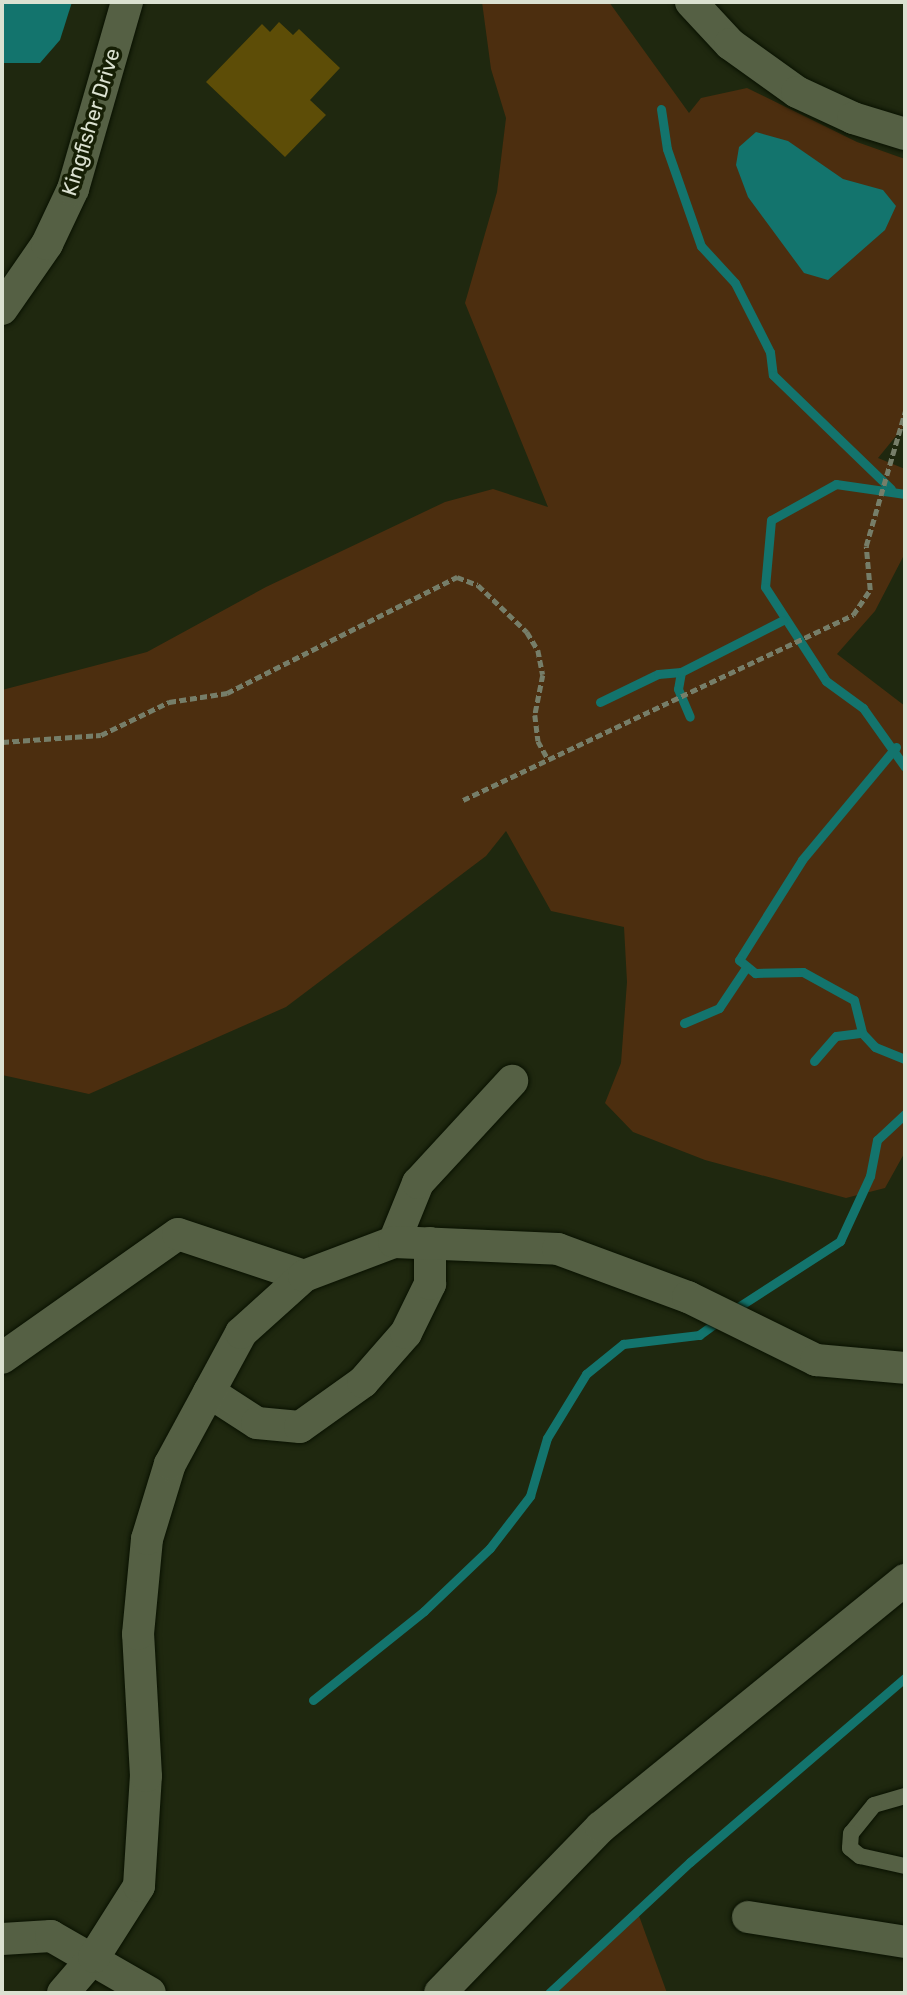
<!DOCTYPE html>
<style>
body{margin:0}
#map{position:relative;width:907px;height:1995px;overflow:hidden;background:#1f280f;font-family:Rubik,sans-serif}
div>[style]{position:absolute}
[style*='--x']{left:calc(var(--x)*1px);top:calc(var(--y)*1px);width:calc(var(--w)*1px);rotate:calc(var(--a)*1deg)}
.green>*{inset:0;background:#4c2e0f}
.water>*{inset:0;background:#13746d}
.stream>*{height:9px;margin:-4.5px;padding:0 4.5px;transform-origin:4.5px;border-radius:4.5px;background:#13746d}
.building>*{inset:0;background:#5d4d07}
.path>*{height:4.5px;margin-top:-2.25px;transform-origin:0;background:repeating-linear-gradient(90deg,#767e69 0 7px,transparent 0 10.5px)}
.roads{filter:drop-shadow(0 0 2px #091100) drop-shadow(0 0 2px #091100)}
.service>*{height:16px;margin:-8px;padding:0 8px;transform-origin:8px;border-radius:8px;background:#556044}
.minor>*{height:32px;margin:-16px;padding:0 16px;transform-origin:16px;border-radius:16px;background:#556044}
span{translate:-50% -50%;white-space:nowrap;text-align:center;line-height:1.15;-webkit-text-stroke:7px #161f05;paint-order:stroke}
.street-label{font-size:21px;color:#dbe1d1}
.frame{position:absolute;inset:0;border:4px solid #dbe1d1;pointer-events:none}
</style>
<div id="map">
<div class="green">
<i style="clip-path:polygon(482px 2px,609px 2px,689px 113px,701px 98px,747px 88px,857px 142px,905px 159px,905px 425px,878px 458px,905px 469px,905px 565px,903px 557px,875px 611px,837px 654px,905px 706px,905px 1152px,885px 1188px,846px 1198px,705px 1160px,633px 1132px,605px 1103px,621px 1063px,627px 982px,624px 927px,551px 911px,506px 831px,486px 856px,286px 1007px,89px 1094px,2px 1075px,2px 690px,147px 652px,266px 587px,445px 502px,493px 489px,548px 507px,465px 303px,497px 192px,506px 118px,491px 69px)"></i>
<i style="clip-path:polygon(638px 1913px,667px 1993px,549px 1993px,611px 1940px)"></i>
</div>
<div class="water">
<i style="clip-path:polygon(2px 2px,72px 2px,60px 40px,40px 63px,2px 63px)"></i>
<i style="clip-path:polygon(756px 132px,788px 141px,843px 179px,883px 190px,896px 206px,885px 230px,828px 280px,804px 273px,748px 197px,736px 165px,739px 147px)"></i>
</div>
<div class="stream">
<i style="--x:661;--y:109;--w:40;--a:81.5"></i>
<i style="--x:667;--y:149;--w:103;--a:70.7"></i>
<i style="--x:701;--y:246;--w:50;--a:47.4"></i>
<i style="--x:735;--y:283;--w:77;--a:63.1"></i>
<i style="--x:770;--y:352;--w:23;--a:83"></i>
<i style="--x:773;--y:375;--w:164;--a:44"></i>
<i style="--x:905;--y:494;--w:70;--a:-171.8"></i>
<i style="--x:836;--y:484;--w:74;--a:151"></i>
<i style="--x:771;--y:520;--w:67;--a:95.1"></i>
<i style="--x:765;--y:587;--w:112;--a:57"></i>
<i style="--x:826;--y:681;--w:46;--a:36.1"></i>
<i style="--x:863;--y:708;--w:72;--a:54.6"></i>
<i style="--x:681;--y:672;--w:17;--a:100"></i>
<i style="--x:678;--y:689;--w:30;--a:67"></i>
<i style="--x:600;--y:702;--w:64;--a:-25.8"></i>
<i style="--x:658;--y:674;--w:23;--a:-5"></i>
<i style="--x:681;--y:672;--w:114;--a:-27"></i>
<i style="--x:896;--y:747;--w:147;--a:129.8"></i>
<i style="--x:802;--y:860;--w:118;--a:122.2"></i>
<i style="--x:739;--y:960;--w:21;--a:39"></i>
<i style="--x:755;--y:973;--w:48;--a:-1.2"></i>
<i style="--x:803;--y:972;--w:58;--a:28.8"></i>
<i style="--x:854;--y:1000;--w:34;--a:76"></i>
<i style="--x:862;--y:1033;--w:19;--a:47"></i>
<i style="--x:875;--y:1047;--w:32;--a:22"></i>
<i style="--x:684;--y:1023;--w:38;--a:-23"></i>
<i style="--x:719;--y:1008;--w:50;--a:-56.3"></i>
<i style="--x:814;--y:1061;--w:33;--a:-49"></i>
<i style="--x:836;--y:1036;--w:26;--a:-7"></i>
<i style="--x:732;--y:1311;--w:129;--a:-32.9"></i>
<i style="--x:840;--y:1241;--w:72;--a:-65.2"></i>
<i style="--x:870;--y:1176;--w:37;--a:-79"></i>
<i style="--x:877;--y:1140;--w:38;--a:-43"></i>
<i style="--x:313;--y:1700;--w:142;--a:-38.7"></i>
<i style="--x:424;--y:1611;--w:91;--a:-43.7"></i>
<i style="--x:490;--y:1548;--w:66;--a:-52.4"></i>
<i style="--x:530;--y:1496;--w:60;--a:-73.7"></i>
<i style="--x:547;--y:1438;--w:75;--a:-58.6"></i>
<i style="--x:586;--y:1374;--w:48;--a:-39"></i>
<i style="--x:623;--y:1344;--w:77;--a:-6.8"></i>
<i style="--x:699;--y:1335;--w:27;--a:-36"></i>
<i style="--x:549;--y:1993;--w:192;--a:-42.9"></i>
<i style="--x:690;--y:1862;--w:283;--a:-40.6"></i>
</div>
<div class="building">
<i style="clip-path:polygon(279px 22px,293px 35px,299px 29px,340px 68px,310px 100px,326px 115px,285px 157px,206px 82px,262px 24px,270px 32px)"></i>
</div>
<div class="path">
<i style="--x:2;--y:742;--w:99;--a:-4"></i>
<i style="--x:101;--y:735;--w:76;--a:-25.9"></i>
<i style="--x:169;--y:702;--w:59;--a:-8.8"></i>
<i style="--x:227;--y:693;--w:258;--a:-26.8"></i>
<i style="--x:457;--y:577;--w:22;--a:21"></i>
<i style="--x:478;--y:585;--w:68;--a:43.8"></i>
<i style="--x:527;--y:632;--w:21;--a:59"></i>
<i style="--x:538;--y:650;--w:25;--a:79"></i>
<i style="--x:543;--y:675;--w:41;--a:101.3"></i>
<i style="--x:535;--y:715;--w:26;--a:83"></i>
<i style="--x:538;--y:741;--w:21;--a:61"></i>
<i style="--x:463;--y:800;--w:432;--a:-25.4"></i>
<i style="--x:853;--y:615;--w:30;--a:-56"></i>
<i style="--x:870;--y:590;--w:44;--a:-95.2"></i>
<i style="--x:866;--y:546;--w:140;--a:-73.8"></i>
</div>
<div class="roads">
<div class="service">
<i style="--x:905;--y:1796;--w:32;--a:164"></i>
<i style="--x:874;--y:1805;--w:36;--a:129"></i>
<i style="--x:851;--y:1833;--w:15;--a:94"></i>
<i style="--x:850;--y:1848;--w:13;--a:39"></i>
<i style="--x:860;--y:1856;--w:46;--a:12.5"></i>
</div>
<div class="minor">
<i style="--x:691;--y:2;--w:57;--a:47.1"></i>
<i style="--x:730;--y:44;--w:82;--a:35.6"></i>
<i style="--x:797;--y:92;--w:62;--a:24.9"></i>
<i style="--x:853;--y:118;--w:54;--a:17.1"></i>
<i style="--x:2;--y:309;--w:79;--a:-55.3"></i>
<i style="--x:47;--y:244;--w:61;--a:-64.7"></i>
<i style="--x:73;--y:189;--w:195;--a:-73.9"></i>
<i style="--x:394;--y:1242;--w:64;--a:-67.9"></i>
<i style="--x:418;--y:1183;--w:139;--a:-47.3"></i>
<i style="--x:2;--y:1358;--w:215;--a:-35.2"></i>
<i style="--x:178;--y:1234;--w:133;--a:18.4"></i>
<i style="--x:209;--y:1392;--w:57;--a:32.9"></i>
<i style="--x:257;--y:1423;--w:43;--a:5.3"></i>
<i style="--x:300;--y:1427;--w:77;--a:-35.5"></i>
<i style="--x:363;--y:1382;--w:65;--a:-48.7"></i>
<i style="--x:406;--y:1333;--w:55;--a:-63.9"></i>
<i style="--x:430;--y:1284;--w:41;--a:-90"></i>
<i style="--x:748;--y:1917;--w:159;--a:9"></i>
<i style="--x:2;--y:1939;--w:49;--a:-3.5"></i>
<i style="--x:51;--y:1936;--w:114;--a:29.9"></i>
<i style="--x:63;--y:1993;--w:48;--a:-49.3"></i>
<i style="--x:94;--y:1957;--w:84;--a:-57.6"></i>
<i style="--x:139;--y:1886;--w:110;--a:-86.4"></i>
<i style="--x:146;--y:1776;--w:142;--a:-93.2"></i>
<i style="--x:138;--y:1634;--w:95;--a:-84.6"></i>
<i style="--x:147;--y:1539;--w:78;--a:-73"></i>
<i style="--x:170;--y:1464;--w:149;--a:-61.5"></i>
<i style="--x:241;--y:1333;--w:85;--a:-42.1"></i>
<i style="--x:304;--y:1276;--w:96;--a:-20.7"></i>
<i style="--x:394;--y:1242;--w:164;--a:2.4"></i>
<i style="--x:558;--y:1249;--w:139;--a:20.3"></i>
<i style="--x:688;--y:1297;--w:143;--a:26.2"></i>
<i style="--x:816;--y:1360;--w:89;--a:5.1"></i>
<i style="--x:440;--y:1993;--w:231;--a:-45.9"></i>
<i style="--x:601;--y:1827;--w:392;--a:-39.1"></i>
</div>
</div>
<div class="street-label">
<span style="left:91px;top:122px;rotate:-73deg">Kingfisher Drive</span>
</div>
<div class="frame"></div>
</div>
